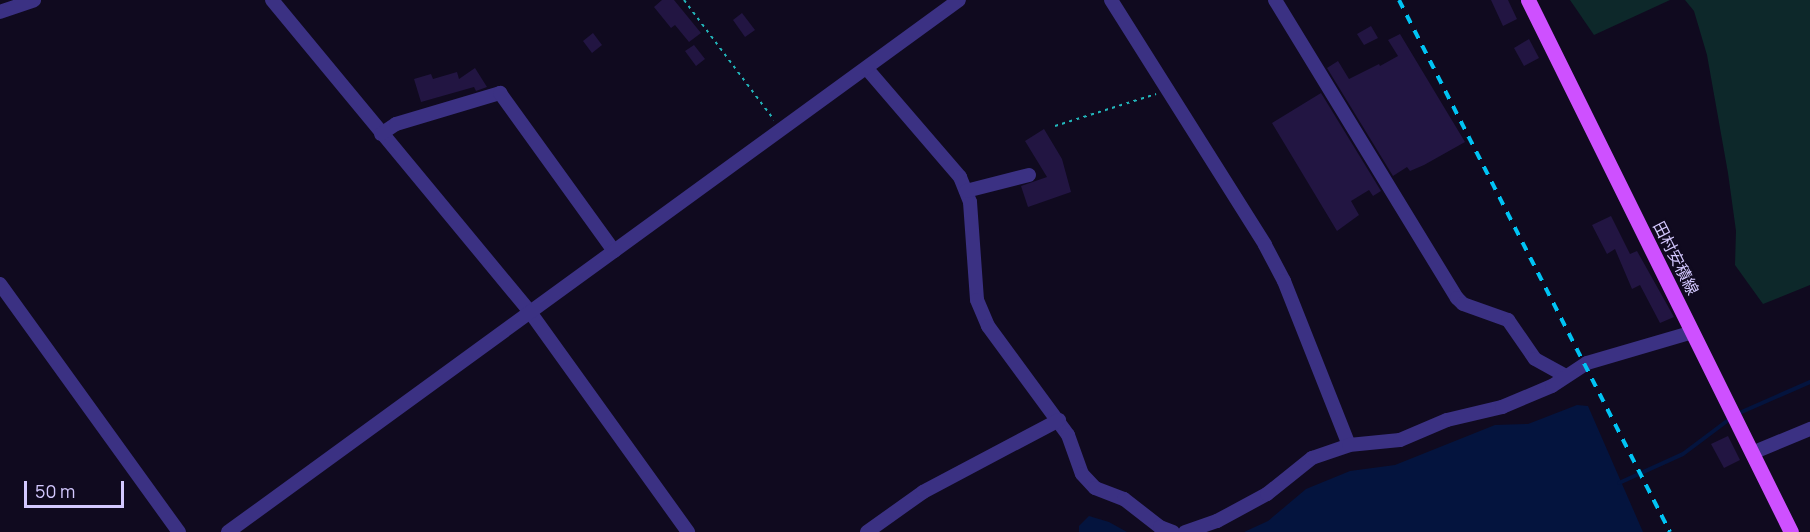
<!DOCTYPE html>
<meta charset="utf-8">
<style>
body{margin:0}
#map{position:relative;width:1810px;height:532px;overflow:hidden;background:#100a1f;font-family:Manrope,"Noto Sans JP",sans-serif}
div>[style]{position:absolute}
[style*='--x']{left:calc(var(--x)*1px);top:calc(var(--y)*1px);width:calc(var(--w)*1px);rotate:calc(var(--a)*1deg)}
.green>*{inset:0;background:#0d282a}
.water>*{inset:0;background:#04143e}
.stream>*{height:4px;margin:-2px;padding:0 2px;transform-origin:2px;border-radius:2px;background:#04143e}
.building>*{inset:0;background:#221542}
.path>*{height:2px;margin-top:-1px;transform-origin:0;background:repeating-linear-gradient(90deg,#22b5ba 0 3px,transparent 0 7.5px)}
.minor>*{height:14px;margin:-7px;padding:0 7px;transform-origin:7px;border-radius:7px;background:#3b3183}
.major>*{height:15px;margin:-7.5px;padding:0 7.5px;transform-origin:7.5px;border-radius:7.5px;background:#ce50ff}
.rail>*{height:4px;margin-top:-2px;transform-origin:0;background:repeating-linear-gradient(90deg,#00c4f4 0 9px,transparent 0 17px)}
span{translate:-50% -50%;white-space:nowrap;text-align:center;line-height:1.15;-webkit-text-stroke:4.5px #100a1f;paint-order:stroke}
.street-label{font-size:16px;color:#d4c9ff}
.scale{position:absolute;left:24px;top:481px;width:100px;height:27px;box-sizing:border-box;border:3px solid #d4c9ff;border-top:0;padding-left:8px;font-size:18px;line-height:21px;white-space:nowrap;color:#d4c9ff;-webkit-text-stroke:4px #100a1f;paint-order:stroke}
</style>
<div id="map">
<div class="green">
<i style="clip-path:polygon(1570px 0,1670px 0,1594px 35px)"></i>
<i style="clip-path:polygon(1685px 0,1810px 0,1810px 285px,1763px 304px,1735px 265px,1736px 231px,1728px 173px,1707px 55px,1694px 11px)"></i>
</div>
<div class="water">
<i style="clip-path:polygon(1577px 405px,1588px 406px,1643px 532px,1244px 532px,1268px 521px,1306px 489px,1350px 471px,1395px 465px,1495px 425px,1528px 424px)"></i>
<i style="clip-path:polygon(1089px 516px,1109px 522px,1127px 532px,1079px 532px,1079px 526px)"></i>
</div>
<div class="stream">
<i style="--x:1737;--y:414;--w:80;--a:-23.7"></i>
<i style="--x:1619;--y:483;--w:70;--a:-24.4"></i>
<i style="--x:1683;--y:454;--w:60;--a:-36.9"></i>
</div>
<div class="building">
<i style="clip-path:polygon(662px 0,674px 0,701px 33px,689px 42px,675px 25px,671px 28px,654px 7px)"></i>
<i style="clip-path:polygon(1491px 0,1508px 0,1517px 19px,1503px 26px)"></i>
<i style="clip-path:polygon(742px 13px,755px 30px,745px 37px,733px 20px)"></i>
<i style="clip-path:polygon(1371px 26px,1378px 38px,1364px 45px,1357px 34px)"></i>
<i style="clip-path:polygon(593px 33px,602px 45px,592px 53px,583px 41px)"></i>
<i style="clip-path:polygon(1400px 34px,1465px 142px,1424px 165px,1410px 171px,1407px 167px,1393px 176px,1327px 68px,1338px 61px,1349px 79px,1379px 64px,1380px 66px,1398px 56px,1388px 40px)"></i>
<i style="clip-path:polygon(1529px 39px,1539px 58px,1524px 66px,1514px 48px)"></i>
<i style="clip-path:polygon(694px 45px,705px 59px,696px 66px,685px 51px)"></i>
<i style="clip-path:polygon(475px 68px,487px 87px,476px 91px,474px 87px,421px 102px,414px 79px,431px 74px,433px 79px,457px 72px,459px 79px)"></i>
<i style="clip-path:polygon(1321px 93px,1381px 191px,1373px 196px,1369px 190px,1351px 201px,1359px 215px,1337px 231px,1272px 123px)"></i>
<i style="clip-path:polygon(1044px 129px,1062px 159px,1071px 192px,1028px 207px,1021px 186px,1047px 177px,1025px 141px)"></i>
<i style="clip-path:polygon(1611px 216px,1630px 254px,1637px 251px,1674px 317px,1660px 323px,1640px 285px,1632px 289px,1615px 249px,1607px 254px,1592px 225px)"></i>
<i style="clip-path:polygon(1728px 436px,1740px 460px,1724px 468px,1711px 444px)"></i>
</div>
<div class="path">
<i style="--x:684;--y:0;--w:150;--a:53.1"></i>
<i style="--x:1055;--y:126;--w:106;--a:-17.6"></i>
</div>
<div class="minor">
<i style="--x:272;--y:0;--w:405;--a:50.4"></i>
<i style="--x:530;--y:312;--w:271;--a:54.3"></i>
<i style="--x:1111;--y:0;--w:289;--a:57.8"></i>
<i style="--x:1265;--y:245;--w:41;--a:62.2"></i>
<i style="--x:1284;--y:281;--w:176;--a:68.4"></i>
<i style="--x:1275;--y:0;--w:349;--a:58.6"></i>
<i style="--x:1457;--y:298;--w:8;--a:45"></i>
<i style="--x:1463;--y:304;--w:48;--a:19.6"></i>
<i style="--x:1508;--y:320;--w:47;--a:55.3"></i>
<i style="--x:1535;--y:359;--w:35;--a:29"></i>
<i style="--x:0;--y:12;--w:36;--a:-19"></i>
<i style="--x:868;--y:70;--w:141;--a:49.3"></i>
<i style="--x:960;--y:177;--w:27;--a:68"></i>
<i style="--x:970;--y:202;--w:98;--a:85.9"></i>
<i style="--x:977;--y:300;--w:28;--a:67"></i>
<i style="--x:988;--y:326;--w:135;--a:53.7"></i>
<i style="--x:1068;--y:435;--w:41;--a:70.3"></i>
<i style="--x:1082;--y:474;--w:19;--a:47"></i>
<i style="--x:1095;--y:488;--w:31;--a:21"></i>
<i style="--x:1124;--y:499;--w:46;--a:37.9"></i>
<i style="--x:1160;--y:527;--w:14;--a:21"></i>
<i style="--x:381;--y:134;--w:18;--a:-34"></i>
<i style="--x:396;--y:124;--w:109;--a:-16.6"></i>
<i style="--x:500;--y:93;--w:195;--a:54.2"></i>
<i style="--x:966;--y:191;--w:65;--a:-14.3"></i>
<i style="--x:0;--y:284;--w:306;--a:54.2"></i>
<i style="--x:1752;--y:453;--w:63;--a:-22.5"></i>
<i style="--x:228;--y:532;--w:904;--a:-36.05"></i>
<i style="--x:867;--y:532;--w:69;--a:-35.5"></i>
<i style="--x:923;--y:492;--w:154;--a:-27.9"></i>
<i style="--x:1185;--y:532;--w:34;--a:-19"></i>
<i style="--x:1217;--y:521;--w:57;--a:-28.4"></i>
<i style="--x:1267;--y:494;--w:58;--a:-38.7"></i>
<i style="--x:1312;--y:458;--w:39;--a:-19"></i>
<i style="--x:1349;--y:445;--w:51;--a:-5.6"></i>
<i style="--x:1400;--y:440;--w:51;--a:-23.1"></i>
<i style="--x:1447;--y:420;--w:57;--a:-13.3"></i>
<i style="--x:1502;--y:407;--w:54;--a:-22.8"></i>
<i style="--x:1552;--y:386;--w:42;--a:-33.3"></i>
<i style="--x:1587;--y:363;--w:110;--a:-16.3"></i>
</div>
<div class="major">
<i style="--x:1528;--y:0;--w:593;--a:63.69"></i>
</div>
<div class="rail">
<i style="--x:1399;--y:0;--w:597;--a:63.01"></i>
</div>
<div class="street-label">
<span style="left:1676px;top:258px;rotate:63deg">田村安積線</span>
</div>
<div class="scale">50 m</div>
</div>
